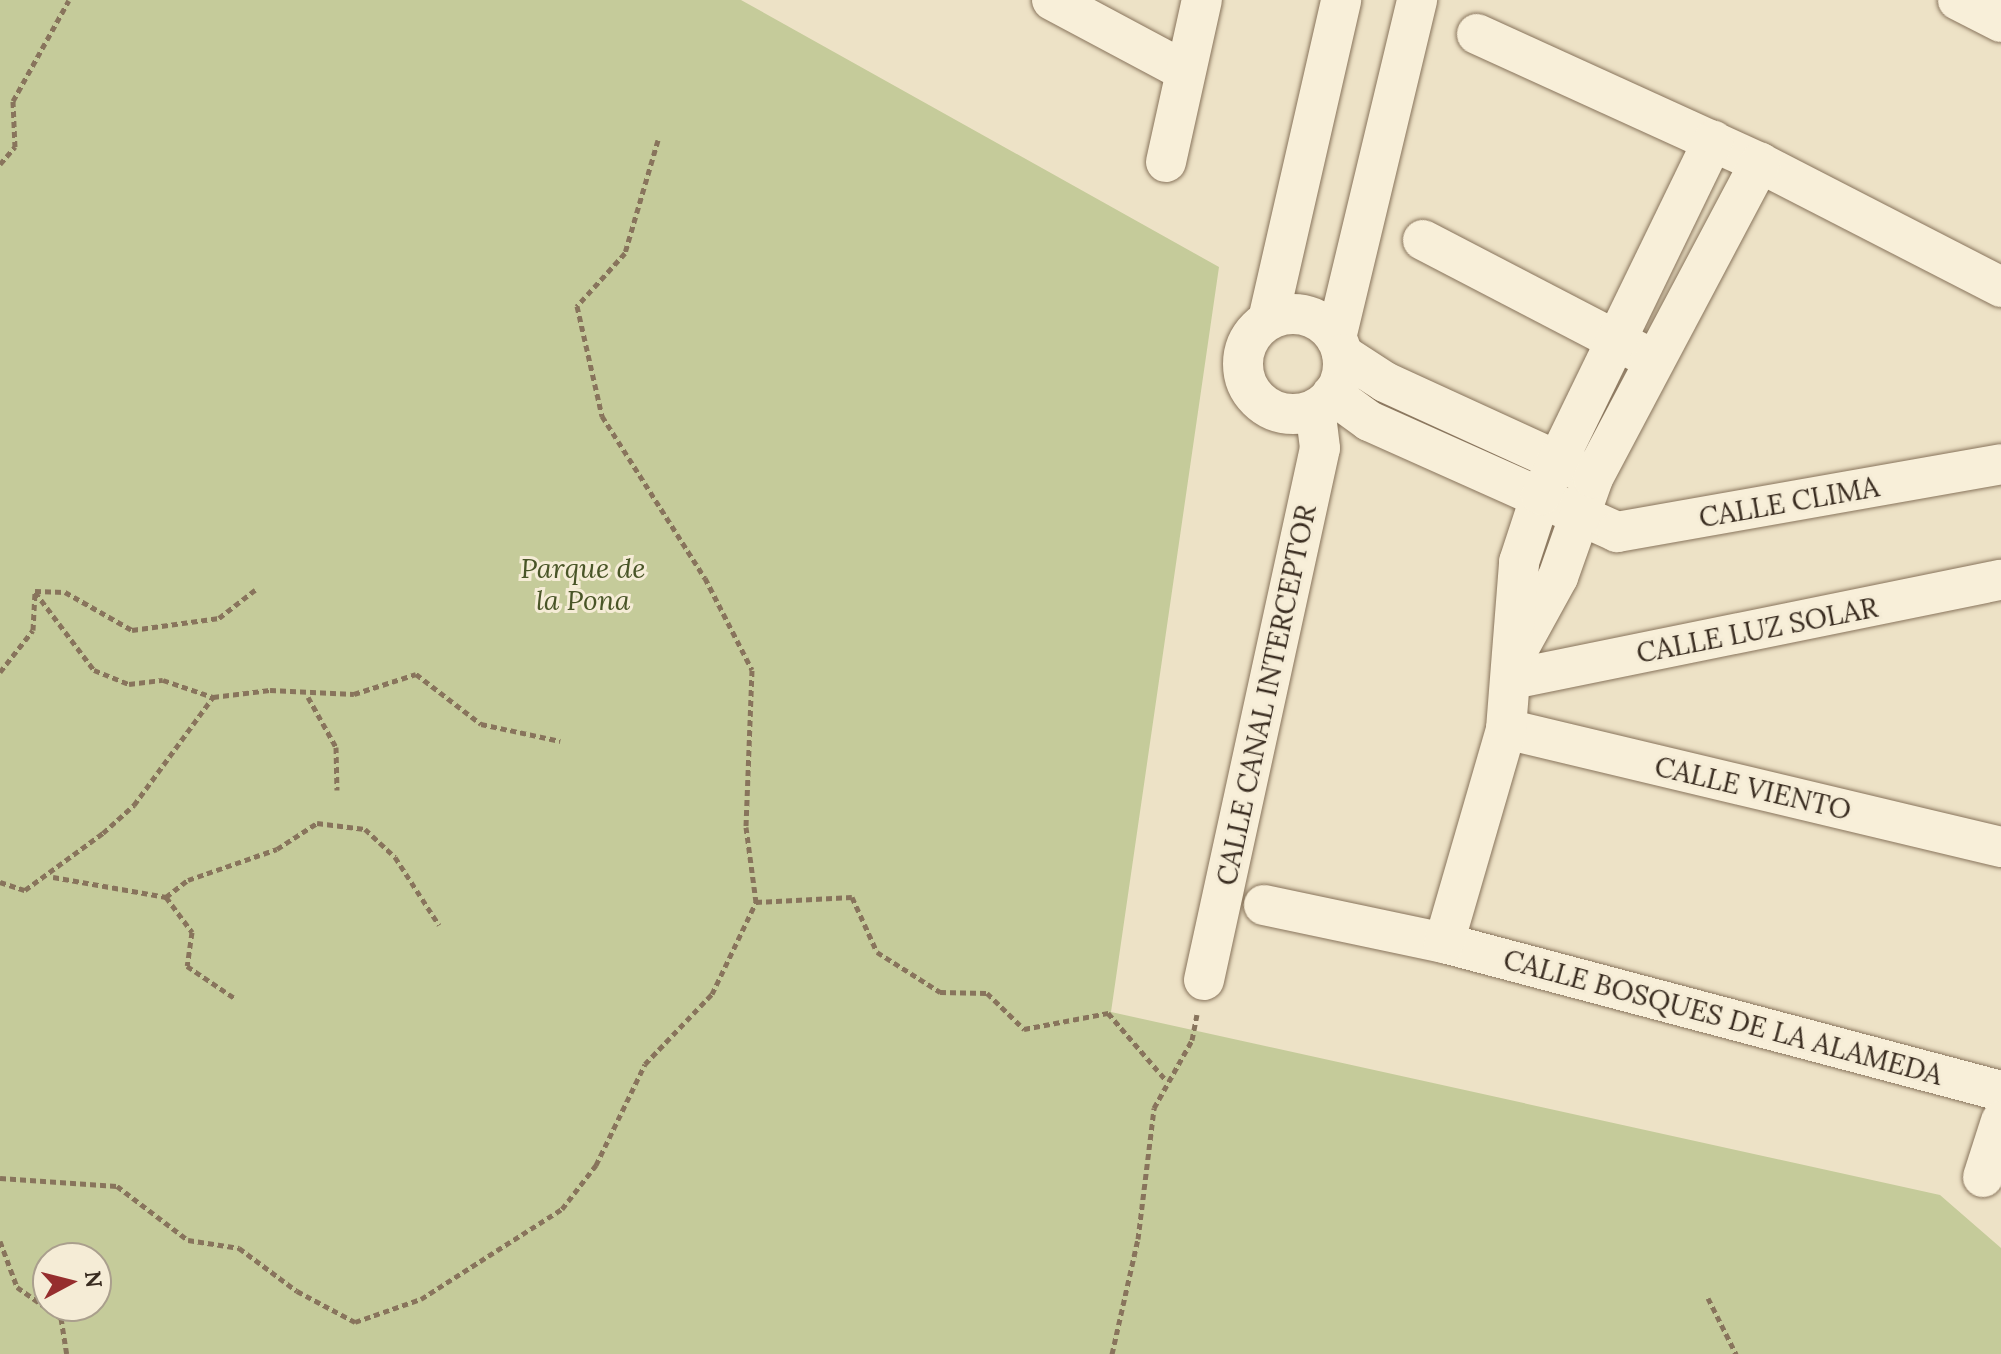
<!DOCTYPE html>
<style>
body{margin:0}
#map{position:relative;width:2001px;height:1354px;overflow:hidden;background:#ede2c6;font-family:Lora,serif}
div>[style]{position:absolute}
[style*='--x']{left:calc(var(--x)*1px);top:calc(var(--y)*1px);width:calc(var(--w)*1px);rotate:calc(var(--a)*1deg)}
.green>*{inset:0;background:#c5cb9a}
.path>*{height:5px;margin-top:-2.5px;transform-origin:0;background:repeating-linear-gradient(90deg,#88745c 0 6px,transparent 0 10px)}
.roads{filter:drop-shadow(0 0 2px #88745c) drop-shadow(0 0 2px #88745c)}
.minor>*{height:40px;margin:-20px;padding:0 20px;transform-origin:20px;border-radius:20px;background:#f8efd9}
.minor>.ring{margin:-20px;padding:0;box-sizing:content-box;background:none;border:40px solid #f8efd9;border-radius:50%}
span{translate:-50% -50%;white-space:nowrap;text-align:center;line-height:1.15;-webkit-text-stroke:6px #f5ecd6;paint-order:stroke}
.street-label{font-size:28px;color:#392c20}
.park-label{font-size:28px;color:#495527;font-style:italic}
.north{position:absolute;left:32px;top:1242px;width:80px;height:80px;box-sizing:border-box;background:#f5ecd6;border:2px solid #aa9f8d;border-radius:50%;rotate:83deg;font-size:22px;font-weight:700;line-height:32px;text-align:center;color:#392c20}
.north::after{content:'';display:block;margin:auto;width:28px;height:36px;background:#962e2e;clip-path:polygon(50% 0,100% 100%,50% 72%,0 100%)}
</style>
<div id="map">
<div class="green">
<i style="clip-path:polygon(evenodd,0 0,741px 0,1219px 267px,1111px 1012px,1940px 1195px,2001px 1248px,2001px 1354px,0 1354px,0 0,96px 1258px,96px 1306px,48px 1306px,48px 1258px,96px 1258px)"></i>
</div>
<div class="path">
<i style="--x:658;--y:140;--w:118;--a:106.3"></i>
<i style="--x:625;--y:253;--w:72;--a:132.2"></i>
<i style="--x:577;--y:306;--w:113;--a:77.2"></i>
<i style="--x:602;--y:416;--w:192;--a:57.6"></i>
<i style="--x:705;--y:578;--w:103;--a:62.9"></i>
<i style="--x:752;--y:670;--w:157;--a:92.2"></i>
<i style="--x:746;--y:827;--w:76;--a:82.4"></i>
<i style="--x:0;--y:164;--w:23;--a:-49"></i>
<i style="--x:15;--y:147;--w:46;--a:-92.5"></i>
<i style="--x:13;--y:101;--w:115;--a:-61"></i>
<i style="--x:35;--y:592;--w:98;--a:52.9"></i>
<i style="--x:94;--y:670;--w:38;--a:22"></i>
<i style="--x:129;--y:684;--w:34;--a:-7"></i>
<i style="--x:163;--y:680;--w:53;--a:18.8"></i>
<i style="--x:0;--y:672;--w:53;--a:-51.8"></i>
<i style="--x:33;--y:630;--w:39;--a:-87"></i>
<i style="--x:35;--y:591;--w:30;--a:2"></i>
<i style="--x:65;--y:592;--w:77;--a:29.6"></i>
<i style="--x:132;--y:630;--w:88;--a:-7.9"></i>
<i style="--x:219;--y:618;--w:46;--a:-37.9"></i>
<i style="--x:308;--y:697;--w:57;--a:60.8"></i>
<i style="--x:336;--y:747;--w:43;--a:88.7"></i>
<i style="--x:53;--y:877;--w:115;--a:10"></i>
<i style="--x:166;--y:897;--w:28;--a:-38"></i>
<i style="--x:188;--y:880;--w:94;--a:-19.2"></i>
<i style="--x:277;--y:849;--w:48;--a:-33"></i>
<i style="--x:317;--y:823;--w:48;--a:7.1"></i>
<i style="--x:365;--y:829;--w:41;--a:43"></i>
<i style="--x:395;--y:857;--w:81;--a:57.1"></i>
<i style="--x:0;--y:882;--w:26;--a:18"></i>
<i style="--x:25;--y:890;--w:97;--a:-36.2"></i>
<i style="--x:103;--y:833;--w:42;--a:-42.1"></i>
<i style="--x:134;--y:805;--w:134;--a:-53.8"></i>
<i style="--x:213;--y:697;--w:57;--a:-7"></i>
<i style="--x:270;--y:690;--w:84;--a:2.7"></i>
<i style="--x:354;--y:694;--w:65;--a:-17.9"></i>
<i style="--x:416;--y:674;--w:82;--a:37.6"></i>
<i style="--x:481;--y:724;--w:81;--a:12.1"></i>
<i style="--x:166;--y:897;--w:44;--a:53.4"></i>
<i style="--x:192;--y:932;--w:34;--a:98"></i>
<i style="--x:187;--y:966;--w:59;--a:34"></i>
<i style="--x:0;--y:1178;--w:117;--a:3.9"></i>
<i style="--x:117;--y:1186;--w:89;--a:37.3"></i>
<i style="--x:188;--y:1240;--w:52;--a:8.9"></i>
<i style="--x:239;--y:1248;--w:72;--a:36.6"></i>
<i style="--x:297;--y:1291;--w:66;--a:28.1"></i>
<i style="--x:355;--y:1322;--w:70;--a:-19.2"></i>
<i style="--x:421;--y:1299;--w:167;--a:-32.6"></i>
<i style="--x:562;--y:1209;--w:56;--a:-52.3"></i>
<i style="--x:596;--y:1165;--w:112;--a:-64.1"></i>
<i style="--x:645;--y:1064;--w:97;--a:-46.3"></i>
<i style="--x:712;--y:994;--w:102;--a:-64.4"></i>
<i style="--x:756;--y:902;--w:96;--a:-3"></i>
<i style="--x:852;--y:897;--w:60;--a:65.6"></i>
<i style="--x:877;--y:952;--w:75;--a:32.4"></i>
<i style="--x:940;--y:992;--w:47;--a:1.2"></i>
<i style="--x:987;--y:993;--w:52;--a:44.2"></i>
<i style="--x:1024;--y:1029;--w:86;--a:-10.8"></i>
<i style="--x:1108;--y:1013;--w:87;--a:49.2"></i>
<i style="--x:0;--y:1241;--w:49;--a:69.7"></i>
<i style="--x:17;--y:1287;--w:54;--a:35.2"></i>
<i style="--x:61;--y:1318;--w:36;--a:81"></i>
<i style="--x:1708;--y:1298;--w:63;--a:63.4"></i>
<i style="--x:1112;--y:1354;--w:118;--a:-77.3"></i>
<i style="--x:1138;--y:1239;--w:132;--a:-83"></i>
<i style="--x:1154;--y:1108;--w:78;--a:-60.8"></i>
<i style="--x:1192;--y:1040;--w:26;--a:-79"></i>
</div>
<div class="roads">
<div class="minor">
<i style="--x:1052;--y:0;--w:151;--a:28.1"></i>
<i style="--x:1958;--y:0;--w:48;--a:27.1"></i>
<i style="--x:1477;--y:34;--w:311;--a:24.5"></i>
<i style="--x:1760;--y:163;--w:271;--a:27.2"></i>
<i style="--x:1166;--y:162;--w:166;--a:-77.5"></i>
<i style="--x:1423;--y:240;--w:245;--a:27.5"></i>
<i class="ring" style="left:1243px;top:314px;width:60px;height:60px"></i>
<i style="--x:1268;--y:320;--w:328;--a:-77.1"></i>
<i style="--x:1336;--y:338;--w:348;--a:-76.5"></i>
<i style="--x:1342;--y:354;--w:51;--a:33.1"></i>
<i style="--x:1385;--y:382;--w:213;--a:24.6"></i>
<i style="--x:1332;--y:394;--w:46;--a:36.1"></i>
<i style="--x:1369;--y:421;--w:272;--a:24.1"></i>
<i style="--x:1617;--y:532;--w:390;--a:-10"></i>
<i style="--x:1520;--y:646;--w:79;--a:-61.2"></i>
<i style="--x:1558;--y:577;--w:105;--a:-70.5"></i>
<i style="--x:1593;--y:478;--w:357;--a:-62.1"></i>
<i style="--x:1513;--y:679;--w:498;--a:-11.5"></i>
<i style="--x:1506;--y:729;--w:509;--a:13.41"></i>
<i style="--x:1264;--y:905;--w:184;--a:11.9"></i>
<i style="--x:1444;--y:943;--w:576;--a:14.88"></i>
<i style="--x:1444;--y:943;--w:223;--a:-73.8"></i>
<i style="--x:1506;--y:729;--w:168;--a:-85.5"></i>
<i style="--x:1519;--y:562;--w:71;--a:-71.8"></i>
<i style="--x:1541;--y:495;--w:394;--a:-64.1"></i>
<i style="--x:1204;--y:980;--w:544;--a:-77.7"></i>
<i style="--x:1320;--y:448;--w:39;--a:-97"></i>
<i style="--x:1983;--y:1177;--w:59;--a:-72.2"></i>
</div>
</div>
<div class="street-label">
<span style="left:1789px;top:502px;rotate:-10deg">CALLE CLIMA</span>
<span style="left:1757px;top:630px;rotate:-11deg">CALLE LUZ SOLAR</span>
<span style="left:1266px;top:695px;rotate:-78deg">CALLE CANAL INTERCEPTOR</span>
<span style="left:1753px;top:788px;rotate:13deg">CALLE VIENTO</span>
<span style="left:1723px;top:1017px;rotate:15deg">CALLE BOSQUES DE LA ALAMEDA</span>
</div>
<div class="park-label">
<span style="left:583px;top:584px">Parque de<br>la Pona</span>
</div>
<div class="north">N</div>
</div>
